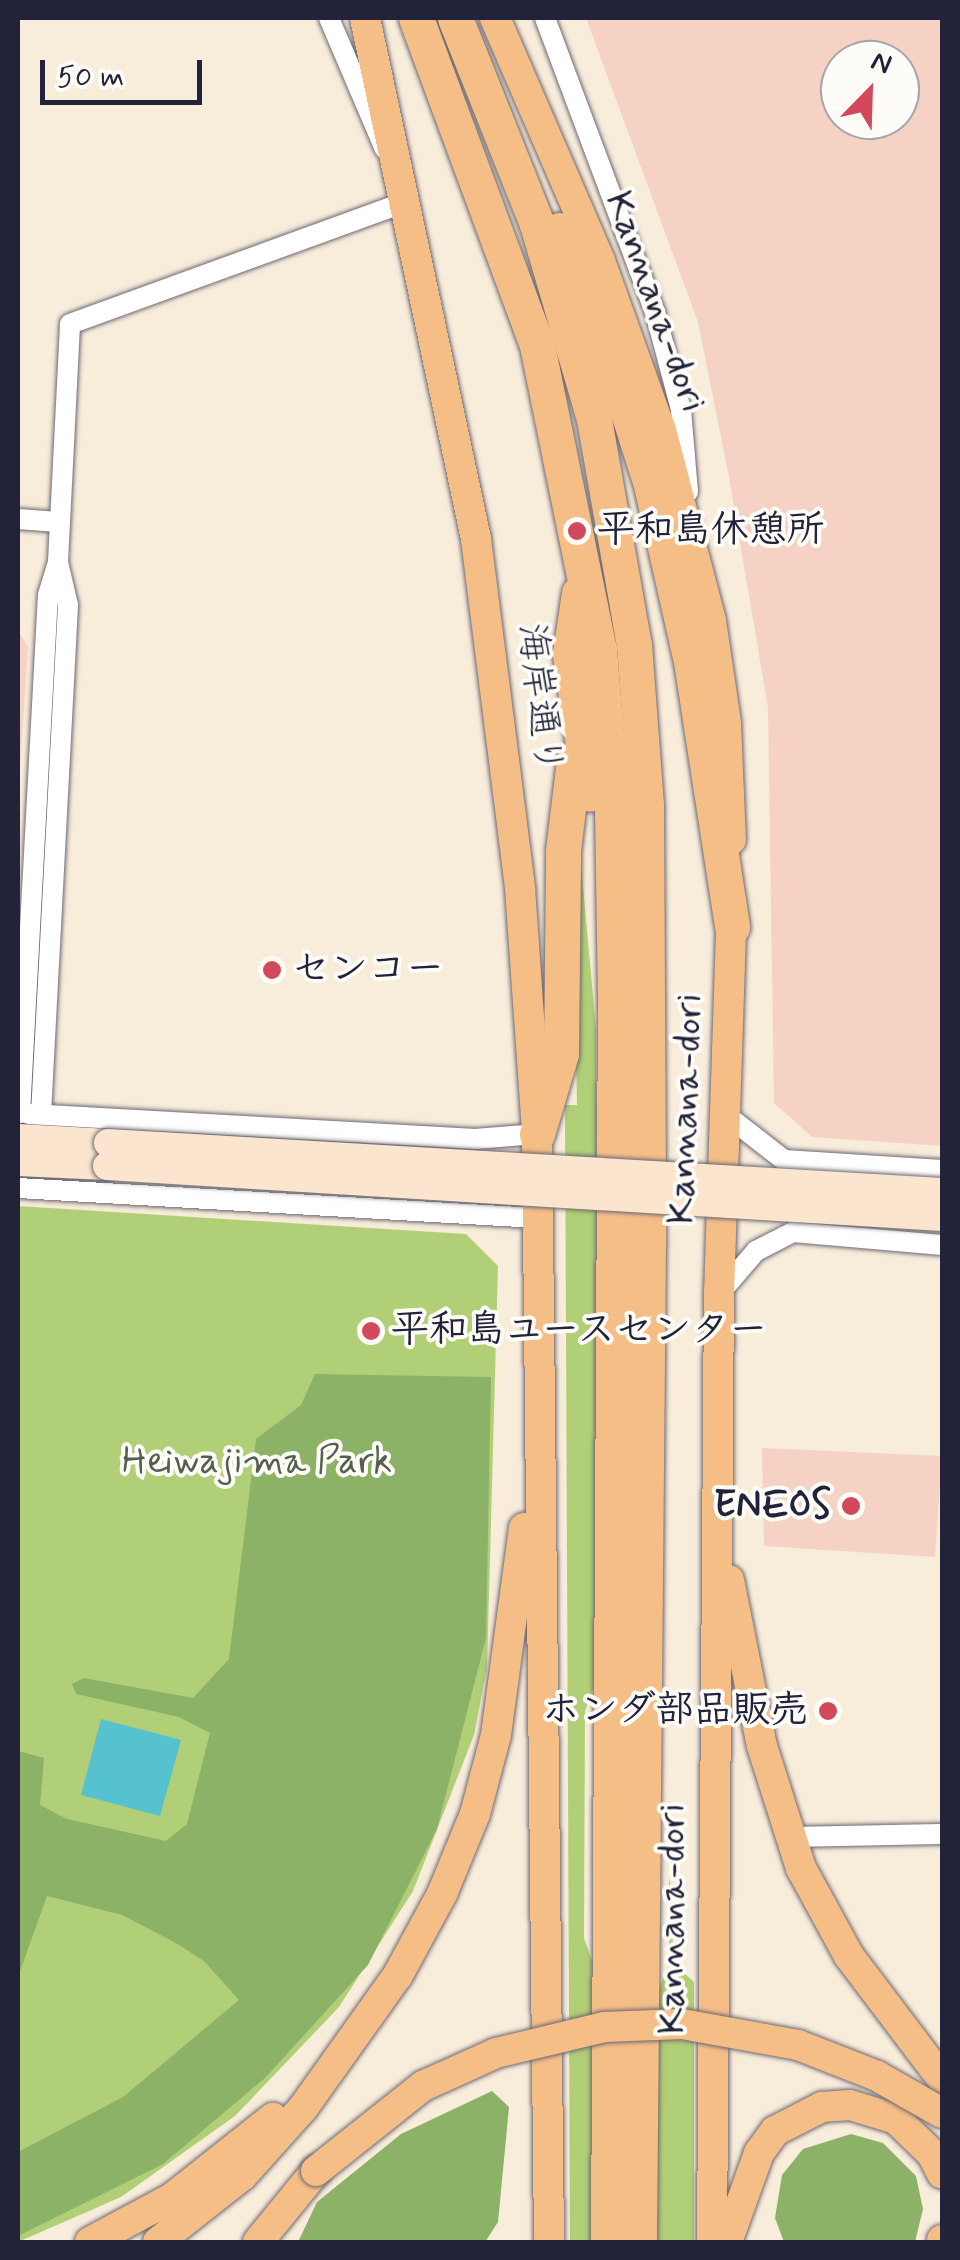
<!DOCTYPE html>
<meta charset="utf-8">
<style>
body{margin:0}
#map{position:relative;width:960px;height:2260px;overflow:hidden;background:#f8ecdb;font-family:Mynerve,"Klee One",sans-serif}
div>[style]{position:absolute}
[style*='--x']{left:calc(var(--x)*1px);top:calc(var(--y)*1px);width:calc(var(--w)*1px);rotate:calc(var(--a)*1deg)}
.built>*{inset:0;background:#f6d2c5}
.green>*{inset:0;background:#b1cf76}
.forest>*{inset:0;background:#8cb267}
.water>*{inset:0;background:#56c2d0}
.roads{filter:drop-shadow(0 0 2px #6d6973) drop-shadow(0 0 2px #6d6973)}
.street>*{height:20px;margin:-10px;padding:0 10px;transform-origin:10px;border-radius:10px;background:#fff}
.secondary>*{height:28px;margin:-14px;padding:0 14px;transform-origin:14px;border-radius:14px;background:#fbe5cf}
.primary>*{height:30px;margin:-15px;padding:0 15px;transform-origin:15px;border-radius:15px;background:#f6be87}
.highway>*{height:35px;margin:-17.5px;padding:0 17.5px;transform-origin:17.5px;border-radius:17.5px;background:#f6be87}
.bridges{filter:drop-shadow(0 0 2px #6d6973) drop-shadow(0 0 2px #6d6973)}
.secondary-bridge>*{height:28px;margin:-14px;padding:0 14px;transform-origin:14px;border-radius:14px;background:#fbe5cf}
.primary-bridge>*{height:30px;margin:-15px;padding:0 15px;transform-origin:15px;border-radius:15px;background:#f6be87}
.dots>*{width:28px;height:28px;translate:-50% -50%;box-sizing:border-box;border:5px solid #fdfcf7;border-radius:50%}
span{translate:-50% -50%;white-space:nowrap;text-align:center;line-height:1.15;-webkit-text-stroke:8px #fdfcf7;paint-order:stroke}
.street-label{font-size:38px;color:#22223b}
.poi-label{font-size:38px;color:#22223b;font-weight:700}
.left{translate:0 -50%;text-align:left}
.right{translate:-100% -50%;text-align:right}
.park-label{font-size:38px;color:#545f50}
.frame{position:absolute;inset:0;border:20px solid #22223b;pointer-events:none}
.north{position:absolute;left:820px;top:40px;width:100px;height:100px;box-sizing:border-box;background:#fdfcf7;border:2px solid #a5a5ac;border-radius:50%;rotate:23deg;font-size:28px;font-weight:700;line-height:40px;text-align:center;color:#22223b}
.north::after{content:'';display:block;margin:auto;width:35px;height:45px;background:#d1495b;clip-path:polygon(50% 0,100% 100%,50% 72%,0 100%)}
.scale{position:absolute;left:40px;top:60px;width:162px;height:45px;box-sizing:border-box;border:5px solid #22223b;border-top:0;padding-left:12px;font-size:30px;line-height:35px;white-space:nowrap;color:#22223b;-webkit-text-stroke:8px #fdfcf7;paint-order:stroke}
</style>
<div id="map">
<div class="built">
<i style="clip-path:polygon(evenodd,586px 18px,942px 18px,942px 1146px,812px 1137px,774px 1103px,768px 708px,729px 477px,698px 322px,586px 18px,840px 60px,900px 60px,900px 120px,840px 120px,840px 60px)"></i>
<i style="clip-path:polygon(18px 630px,28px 647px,18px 798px)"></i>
<i style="clip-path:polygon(762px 1448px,942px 1456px,935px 1557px,764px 1546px)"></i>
</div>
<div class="green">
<i style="clip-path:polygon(581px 864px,596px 1029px,599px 1674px,585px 1711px,584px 1938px,598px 1977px,597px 2242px,570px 2242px,565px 1105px,577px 1105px,573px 889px)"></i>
<i style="clip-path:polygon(18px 1206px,466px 1234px,498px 1266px,487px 1668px,474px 1735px,413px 1891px,339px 2007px,235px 2116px,121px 2197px,18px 2242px)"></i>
<i style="clip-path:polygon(669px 1878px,678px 1914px,672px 1923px,674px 1964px,694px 1982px,694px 2242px,655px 2242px,657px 1993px,669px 1965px)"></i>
</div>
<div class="forest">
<i style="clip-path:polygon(315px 1374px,491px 1377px,486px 1638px,437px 1829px,368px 1965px,265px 2078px,163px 2164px,18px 2236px,18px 2152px,123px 2097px,239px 2000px,204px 1961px,176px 1943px,122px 1915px,47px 1896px,18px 1977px,18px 1751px,44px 1758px,40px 1805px,67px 1819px,166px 1841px,187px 1824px,210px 1733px,179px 1717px,76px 1694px,72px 1684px,84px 1678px,193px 1698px,229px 1659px,256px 1439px,301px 1405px)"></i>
<i style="clip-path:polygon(492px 2091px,509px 2107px,498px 2222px,485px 2242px,298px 2242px,317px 2202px,401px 2134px)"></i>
<i style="clip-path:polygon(851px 2134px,883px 2143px,916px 2176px,923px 2209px,915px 2242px,784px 2242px,775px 2218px,782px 2175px,803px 2149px)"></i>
</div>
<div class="water">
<i style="clip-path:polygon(101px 1719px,181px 1740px,160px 1816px,81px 1795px)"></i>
</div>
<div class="roads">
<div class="street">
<i style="--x:329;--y:18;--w:142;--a:66.9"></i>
<i style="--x:545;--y:18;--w:314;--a:69.5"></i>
<i style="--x:655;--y:312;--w:101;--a:75.1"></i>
<i style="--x:681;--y:410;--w:82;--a:85.1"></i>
<i style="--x:18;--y:519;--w:40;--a:4.3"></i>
<i style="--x:20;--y:1113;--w:519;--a:-86.91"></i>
<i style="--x:48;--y:595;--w:34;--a:-73"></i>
<i style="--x:29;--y:1114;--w:447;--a:3.2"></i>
<i style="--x:475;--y:1139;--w:62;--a:-4.6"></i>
<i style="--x:41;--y:1114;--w:510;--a:-86.96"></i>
<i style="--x:68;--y:605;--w:44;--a:-103.1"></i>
<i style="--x:58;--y:562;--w:238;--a:-87.1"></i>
<i style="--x:70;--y:324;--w:357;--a:-20"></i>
<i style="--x:726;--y:1115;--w:73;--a:37.8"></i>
<i style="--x:784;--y:1160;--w:158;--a:3.6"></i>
<i style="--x:18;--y:1188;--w:520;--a:3.31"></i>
<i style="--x:719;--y:1294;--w:57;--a:-49.3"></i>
<i style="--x:756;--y:1251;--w:42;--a:-27.2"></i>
<i style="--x:793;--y:1232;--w:150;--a:5"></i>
<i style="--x:789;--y:1837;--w:153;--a:-1.1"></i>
</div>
<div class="secondary">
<i style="--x:18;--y:1138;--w:90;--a:3.2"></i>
<i style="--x:18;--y:1162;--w:89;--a:2.6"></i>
</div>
<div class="primary">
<i style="--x:365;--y:18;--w:533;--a:77.97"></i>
<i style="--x:476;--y:539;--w:352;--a:82.8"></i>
<i style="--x:520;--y:888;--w:247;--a:86"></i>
<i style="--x:537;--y:1134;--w:1108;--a:89.38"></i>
<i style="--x:495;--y:18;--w:265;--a:66.6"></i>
<i style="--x:600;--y:261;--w:180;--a:70.2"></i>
<i style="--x:661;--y:430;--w:197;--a:75.3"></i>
<i style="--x:711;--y:621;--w:103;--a:81.6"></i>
<i style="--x:726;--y:723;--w:117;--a:87.6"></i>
<i style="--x:729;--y:1580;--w:169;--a:78.8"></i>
<i style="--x:762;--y:1746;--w:128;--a:72.3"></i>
<i style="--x:801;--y:1868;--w:100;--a:61.4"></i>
<i style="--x:849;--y:1956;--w:154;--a:52.9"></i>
<i style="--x:90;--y:2242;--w:93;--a:-28.2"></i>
<i style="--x:172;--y:2198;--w:129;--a:-38.4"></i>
<i style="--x:158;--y:2242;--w:107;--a:-38.2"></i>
<i style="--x:242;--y:2176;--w:91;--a:-48.1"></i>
<i style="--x:303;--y:2108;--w:163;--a:-54.5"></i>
<i style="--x:398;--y:1975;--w:92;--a:-61.5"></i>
<i style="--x:442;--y:1894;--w:87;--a:-67.6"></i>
<i style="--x:475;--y:1814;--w:82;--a:-75.1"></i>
<i style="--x:496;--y:1735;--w:209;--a:-82.3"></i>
<i style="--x:258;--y:2242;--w:92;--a:-50.8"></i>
<i style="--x:712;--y:2242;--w:948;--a:-89.58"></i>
<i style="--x:719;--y:1294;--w:388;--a:-88.1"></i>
<i style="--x:727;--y:2242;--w:95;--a:-70.2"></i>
<i style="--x:759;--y:2153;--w:27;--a:-54"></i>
<i style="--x:775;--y:2131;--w:53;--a:-27.1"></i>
<i style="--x:822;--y:2107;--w:28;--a:-4"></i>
<i style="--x:850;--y:2105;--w:48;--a:16.9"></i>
<i style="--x:896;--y:2119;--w:50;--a:44.2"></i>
<i style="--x:932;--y:2154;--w:22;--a:63"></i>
<i style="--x:942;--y:2242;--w:2;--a:-90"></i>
</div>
<div class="highway">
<i style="--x:416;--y:18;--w:349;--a:69.7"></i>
<i style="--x:537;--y:345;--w:310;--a:78.5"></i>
<i style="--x:599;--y:649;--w:160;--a:85.3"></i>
<i style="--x:612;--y:808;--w:186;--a:89.1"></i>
<i style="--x:615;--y:994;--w:1248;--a:90.32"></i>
<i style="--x:455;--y:18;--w:222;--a:68.3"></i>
<i style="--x:537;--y:224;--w:203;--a:73.7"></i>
<i style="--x:594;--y:419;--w:230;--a:80"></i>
<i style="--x:634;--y:645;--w:160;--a:85.7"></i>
<i style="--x:646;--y:805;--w:440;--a:89.7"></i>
<i style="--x:648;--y:1245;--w:997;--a:90.52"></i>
<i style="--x:559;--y:230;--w:107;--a:66.8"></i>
<i style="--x:601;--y:328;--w:165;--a:72.3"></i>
<i style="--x:651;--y:485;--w:180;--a:77.2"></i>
<i style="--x:691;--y:661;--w:269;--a:81.2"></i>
<i style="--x:579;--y:593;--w:62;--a:98.4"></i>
<i style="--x:570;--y:654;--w:141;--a:81.9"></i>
<i style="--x:537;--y:1134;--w:84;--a:-73.3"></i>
<i style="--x:561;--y:1054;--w:204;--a:-89.4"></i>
<i style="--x:563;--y:850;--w:91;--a:-83"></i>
</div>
</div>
<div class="bridges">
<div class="secondary-bridge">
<i style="--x:108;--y:1143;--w:835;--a:3.36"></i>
<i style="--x:107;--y:1166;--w:837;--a:3.5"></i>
</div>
<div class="primary-bridge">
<i style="--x:316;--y:2171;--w:137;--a:-38.5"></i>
<i style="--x:423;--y:2086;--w:80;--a:-24.3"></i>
<i style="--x:496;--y:2053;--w:111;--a:-13.5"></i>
<i style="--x:604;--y:2027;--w:78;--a:-2.2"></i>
<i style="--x:682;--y:2024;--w:118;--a:10.3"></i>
<i style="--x:798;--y:2045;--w:85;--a:21.4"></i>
<i style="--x:877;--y:2076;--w:75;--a:29.6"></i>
</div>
</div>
<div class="dots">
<i style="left:577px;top:531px;background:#d1495b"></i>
<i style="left:272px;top:970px;background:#d1495b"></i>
<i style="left:371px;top:1331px;background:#d1495b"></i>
<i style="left:851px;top:1506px;background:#d1495b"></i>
<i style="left:828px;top:1711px;background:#d1495b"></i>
</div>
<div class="street-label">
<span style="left:655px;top:302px;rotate:70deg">Kannana-dori</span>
<span style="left:539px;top:699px;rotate:83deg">海岸通り</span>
<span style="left:686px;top:1109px;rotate:-88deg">Kannana-dori</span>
<span style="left:673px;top:1919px;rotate:-90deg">Kannana-dori</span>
</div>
<div class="poi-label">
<span class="left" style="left:597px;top:531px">平和島休憩所</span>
<span class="left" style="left:292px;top:970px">センコー</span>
<span class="left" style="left:391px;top:1331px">平和島ユースセンター</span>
<span class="right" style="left:831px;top:1506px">ENEOS</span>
<span class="right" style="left:808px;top:1711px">ホンダ部品販売</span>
</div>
<div class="park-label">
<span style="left:257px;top:1462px">Heiwajima Park</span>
</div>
<div class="frame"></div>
<div class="north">N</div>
<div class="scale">50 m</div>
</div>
